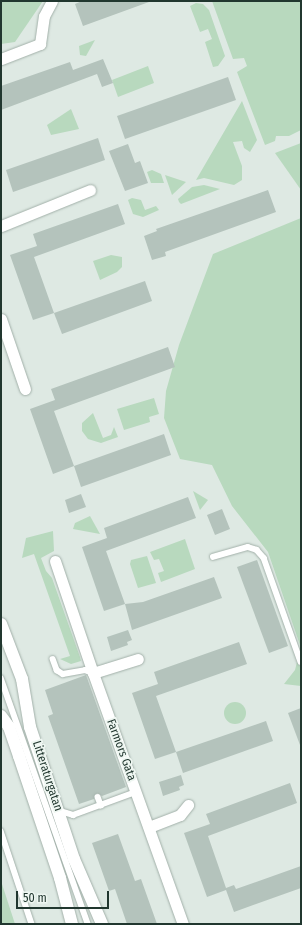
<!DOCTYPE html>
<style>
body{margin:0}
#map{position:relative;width:302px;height:925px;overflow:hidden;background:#dee9e3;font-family:"Fira Sans Condensed",sans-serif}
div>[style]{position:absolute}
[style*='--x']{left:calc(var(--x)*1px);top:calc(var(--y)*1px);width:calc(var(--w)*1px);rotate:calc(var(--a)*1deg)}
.green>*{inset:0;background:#b8d9be}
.round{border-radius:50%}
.building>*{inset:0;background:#b4c3bc}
.roads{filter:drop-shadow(0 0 1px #a2b0a9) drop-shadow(0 0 1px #a2b0a9)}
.lane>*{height:5.5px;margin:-2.75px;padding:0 2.75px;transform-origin:2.75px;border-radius:2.75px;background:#fff}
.street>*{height:11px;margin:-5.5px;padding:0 5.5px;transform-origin:5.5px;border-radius:5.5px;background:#fff}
.secondary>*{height:12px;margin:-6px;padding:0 6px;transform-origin:6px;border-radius:6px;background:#fff}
span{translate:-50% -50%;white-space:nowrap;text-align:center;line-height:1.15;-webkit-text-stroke:3.5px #eef6f1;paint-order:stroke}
.street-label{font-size:12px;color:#21372f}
.frame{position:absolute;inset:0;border:2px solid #21372f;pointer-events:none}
.scale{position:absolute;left:16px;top:891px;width:93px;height:18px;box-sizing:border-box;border:2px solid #21372f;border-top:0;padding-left:5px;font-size:12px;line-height:14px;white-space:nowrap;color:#21372f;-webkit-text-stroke:3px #eef6f1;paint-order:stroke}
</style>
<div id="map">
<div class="green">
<i style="clip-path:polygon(1px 1px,43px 1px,15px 42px,1px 44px)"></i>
<i style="clip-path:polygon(212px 1px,301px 1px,301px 130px,289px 136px,276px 136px,275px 141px,265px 145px,237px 72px,247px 66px,244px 58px,233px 59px)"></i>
<i style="clip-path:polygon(196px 3px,203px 4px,209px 10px,225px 56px,218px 66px,213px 67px,205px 42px,212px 39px,208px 29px,200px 32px,190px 6px)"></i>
<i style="clip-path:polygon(95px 40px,86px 56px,80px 55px,79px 46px)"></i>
<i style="clip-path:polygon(148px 66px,154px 83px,118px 97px,112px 80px)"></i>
<i style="clip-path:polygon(242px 101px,257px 140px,250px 152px,244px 148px,242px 141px,233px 142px,242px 166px,242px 180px,234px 185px,204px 178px,196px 180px)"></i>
<i style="clip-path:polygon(71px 109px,79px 129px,51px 135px,47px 125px)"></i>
<i style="clip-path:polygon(301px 143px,301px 190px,275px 153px)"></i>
<i style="clip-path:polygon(152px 170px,161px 174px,164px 183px,151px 183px,147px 172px)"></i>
<i style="clip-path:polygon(165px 175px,186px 182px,172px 195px)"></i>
<i style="clip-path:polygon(204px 185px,220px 189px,181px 204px,179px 202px,178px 199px,192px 187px)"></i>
<i style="clip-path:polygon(132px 198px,141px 200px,145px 210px,156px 206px,159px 210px,143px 217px,133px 214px,128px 200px)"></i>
<i style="clip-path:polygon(301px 218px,301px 648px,268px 552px,232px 506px,212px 465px,180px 459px,164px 418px,166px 391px,179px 345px,213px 254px)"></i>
<i style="clip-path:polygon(111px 255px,122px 257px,122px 267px,117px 272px,100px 280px,93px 261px)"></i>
<i style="clip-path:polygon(154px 398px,159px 414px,149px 417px,150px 422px,124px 430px,117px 409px)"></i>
<i style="clip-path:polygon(93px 413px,103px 438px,111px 435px,114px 427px,118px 437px,101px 443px,88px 439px,82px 431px,82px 423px)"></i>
<i style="clip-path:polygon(193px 491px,208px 500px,200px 510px)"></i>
<i style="clip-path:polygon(90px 516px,100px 534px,73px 529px,75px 523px)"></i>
<i style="clip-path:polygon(53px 531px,54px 551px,41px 558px,46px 571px,52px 578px,80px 657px,81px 661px,71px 664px,60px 659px,70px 656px,34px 554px,22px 558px,26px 538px)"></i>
<i style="clip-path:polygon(185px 539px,195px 569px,161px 582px,158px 573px,164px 571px,159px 559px,154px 560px,150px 552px)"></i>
<i style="clip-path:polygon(147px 556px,156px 583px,138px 588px,130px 564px,131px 560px)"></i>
<i style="clip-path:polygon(297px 662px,301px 667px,301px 686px,284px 684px,295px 670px)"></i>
<i class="round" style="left:224px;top:702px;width:22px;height:22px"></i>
<i style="clip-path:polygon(1px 881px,15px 924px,2px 924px)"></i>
</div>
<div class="building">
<i style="clip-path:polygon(82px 1px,149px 1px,149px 2px,83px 26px,75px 4px)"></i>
<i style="clip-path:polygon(103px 59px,113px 83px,102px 87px,97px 74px,1px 110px,1px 86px,70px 62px,73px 70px)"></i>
<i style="clip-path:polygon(228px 77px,236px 100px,125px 139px,117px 116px)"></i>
<i style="clip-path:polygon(98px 138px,105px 160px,13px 192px,6px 170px)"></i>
<i style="clip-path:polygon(128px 144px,135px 163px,140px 161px,148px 183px,125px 191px,109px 151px)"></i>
<i style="clip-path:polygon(268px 190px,276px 212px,165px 252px,166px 256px,152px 260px,144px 236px,157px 231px,156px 229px)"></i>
<i style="clip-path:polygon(118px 204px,125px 224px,34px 257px,54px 313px,33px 320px,10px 255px,37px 246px,33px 234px)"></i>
<i style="clip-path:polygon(145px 281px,152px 301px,62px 334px,54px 313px)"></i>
<i style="clip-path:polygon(168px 347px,175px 367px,54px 411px,74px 466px,53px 474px,30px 409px,55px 400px,51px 389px)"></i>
<i style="clip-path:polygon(164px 434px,171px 455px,81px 487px,74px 466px)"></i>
<i style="clip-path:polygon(81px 494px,86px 507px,69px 513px,65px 500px)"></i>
<i style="clip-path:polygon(188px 497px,196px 518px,106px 551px,125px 604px,104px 611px,82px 547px,107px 538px,104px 528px)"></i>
<i style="clip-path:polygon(222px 509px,230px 529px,215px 535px,207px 515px)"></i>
<i style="clip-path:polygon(257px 560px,288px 646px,269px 653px,237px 567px)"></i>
<i style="clip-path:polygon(214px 577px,222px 598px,132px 630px,125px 604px,143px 602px)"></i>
<i style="clip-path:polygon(128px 630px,132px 640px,127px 642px,128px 645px,111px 651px,107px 637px)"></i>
<i style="clip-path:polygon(239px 642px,247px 664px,156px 696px,176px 752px,155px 759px,132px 693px,158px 684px,154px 672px)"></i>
<i style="clip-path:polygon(86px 675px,126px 787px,102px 796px,97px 793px,94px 799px,79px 804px,48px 716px,53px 714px,45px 690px)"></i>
<i style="clip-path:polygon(301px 708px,301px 745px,300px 745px,288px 713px)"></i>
<i style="clip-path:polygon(266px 721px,273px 741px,183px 773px,176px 752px)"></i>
<i style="clip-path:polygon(181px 775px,184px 785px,179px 787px,180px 790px,163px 796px,159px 782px)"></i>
<i style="clip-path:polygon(290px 783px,297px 803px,208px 836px,226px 888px,234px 885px,236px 889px,301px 866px,301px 888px,234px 912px,226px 890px,207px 897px,184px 833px,210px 824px,206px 814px)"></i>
<i style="clip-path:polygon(118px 834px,135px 881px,141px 879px,157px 924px,127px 924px,115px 889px,109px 891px,92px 843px)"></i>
</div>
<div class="roads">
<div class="lane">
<i style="--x:213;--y:557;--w:36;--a:-16"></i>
<i style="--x:248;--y:547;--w:9;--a:18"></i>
<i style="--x:257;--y:550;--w:11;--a:49"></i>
<i style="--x:264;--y:558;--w:110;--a:70.4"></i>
<i style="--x:53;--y:659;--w:12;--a:70"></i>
<i style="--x:57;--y:670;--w:7;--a:34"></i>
<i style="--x:63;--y:674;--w:22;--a:-10"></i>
<i style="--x:85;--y:670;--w:9;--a:21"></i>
<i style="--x:1;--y:678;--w:261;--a:70.5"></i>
<i style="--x:98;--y:797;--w:9;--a:69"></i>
<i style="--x:60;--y:811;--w:14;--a:17"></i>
<i style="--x:73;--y:815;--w:67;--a:-20.1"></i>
<i style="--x:1;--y:831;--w:98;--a:71.6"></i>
</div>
<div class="street">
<i style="--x:1;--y:59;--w:42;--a:-21"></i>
<i style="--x:40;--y:44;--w:28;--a:-82"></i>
<i style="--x:44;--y:16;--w:17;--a:-62"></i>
<i style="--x:1;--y:226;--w:96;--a:-22"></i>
<i style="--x:1;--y:319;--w:74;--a:71.1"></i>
<i style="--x:55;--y:561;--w:118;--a:71.3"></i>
<i style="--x:93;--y:673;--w:47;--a:-17.3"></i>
<i style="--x:93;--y:673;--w:267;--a:70.3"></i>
<i style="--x:149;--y:827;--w:33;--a:-21"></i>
<i style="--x:180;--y:815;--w:13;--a:-51"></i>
</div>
<div class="secondary">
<i style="--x:1;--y:624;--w:59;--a:69.1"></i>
<i style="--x:22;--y:679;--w:49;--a:80.5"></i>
<i style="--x:30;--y:727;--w:139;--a:71.6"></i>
<i style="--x:74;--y:859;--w:71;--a:66.7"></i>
<i style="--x:1;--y:716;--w:14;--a:54"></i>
<i style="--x:9;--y:727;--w:31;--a:71"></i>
<i style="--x:19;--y:756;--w:129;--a:71.4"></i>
<i style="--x:60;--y:878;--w:48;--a:75.4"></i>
</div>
</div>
<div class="street-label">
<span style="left:121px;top:750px;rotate:70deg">Farmors Gata</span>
<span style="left:47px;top:776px;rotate:72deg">Litteraturgatan</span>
</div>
<div class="frame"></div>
<div class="scale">50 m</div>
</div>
